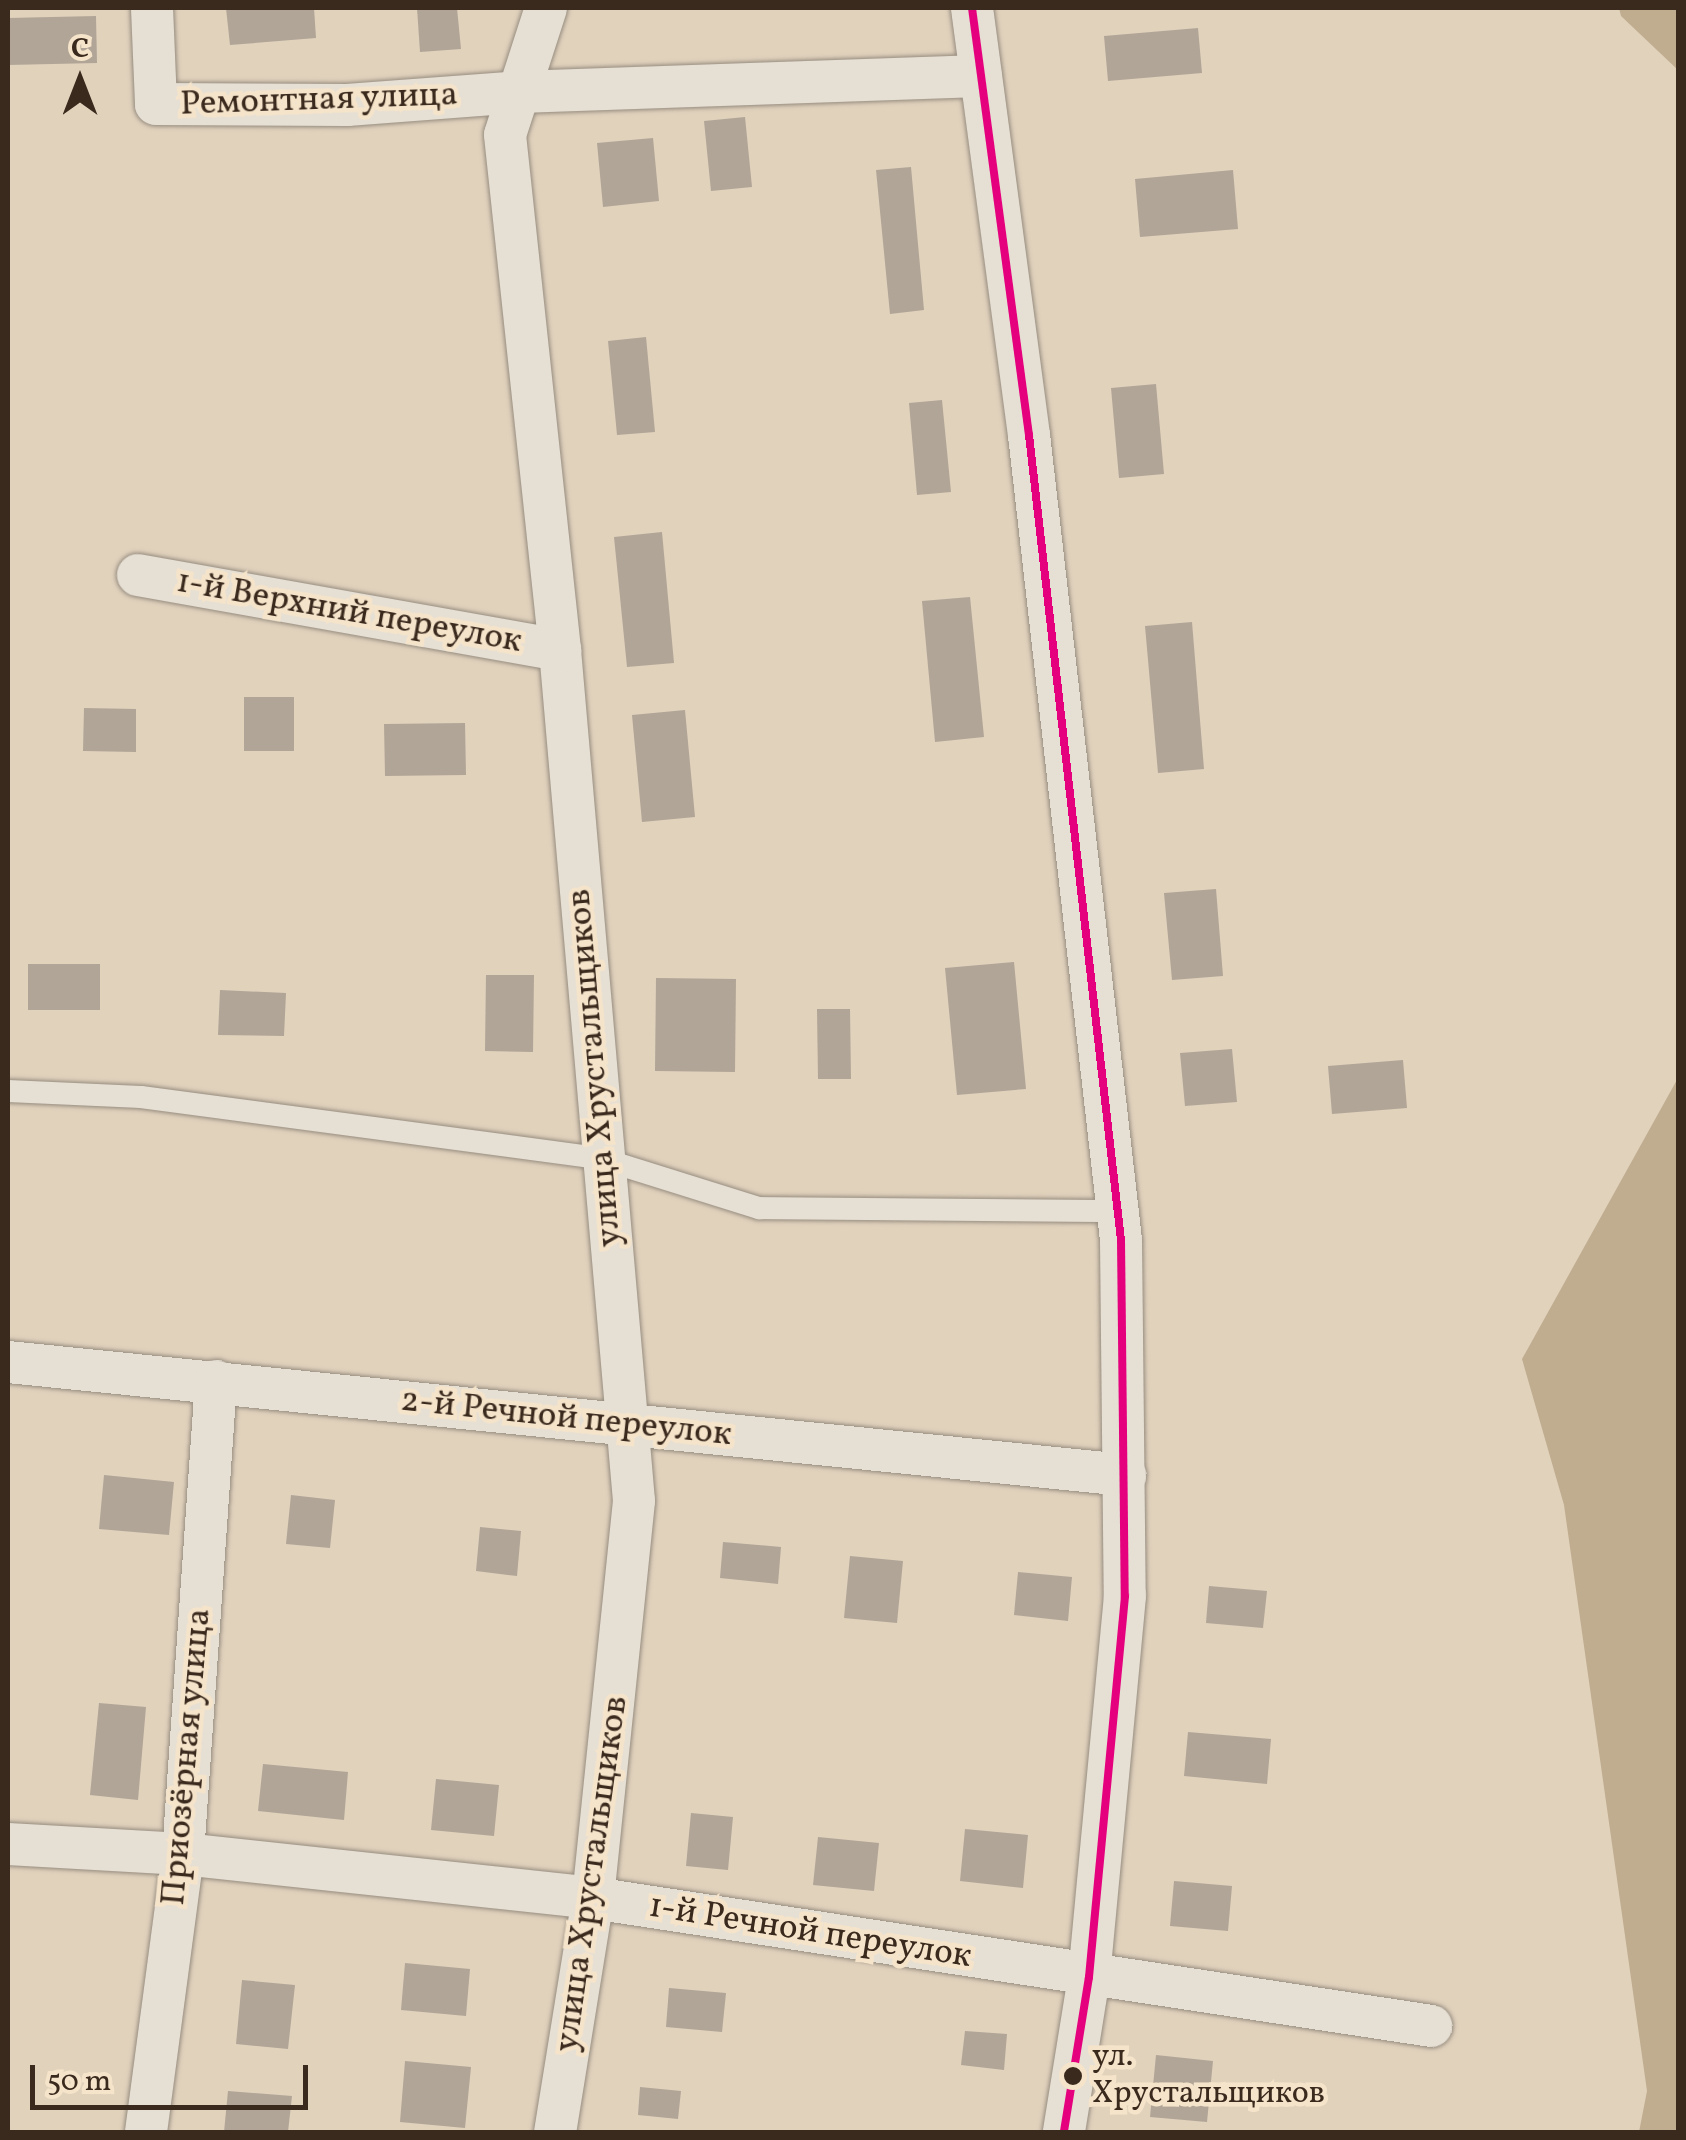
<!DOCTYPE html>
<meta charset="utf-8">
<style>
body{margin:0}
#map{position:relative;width:1686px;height:2140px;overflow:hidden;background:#e1d2bc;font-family:Vollkorn,serif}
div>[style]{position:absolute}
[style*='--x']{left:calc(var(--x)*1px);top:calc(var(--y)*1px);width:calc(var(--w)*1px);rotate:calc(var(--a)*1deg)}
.water>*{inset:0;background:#c0ac8f}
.building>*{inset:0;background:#b1a597}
.roads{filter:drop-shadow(0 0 2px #978d80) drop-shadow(0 0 2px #978d80)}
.lane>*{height:22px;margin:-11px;padding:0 11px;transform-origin:11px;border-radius:11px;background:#e6dfd4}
.street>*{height:42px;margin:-21px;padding:0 21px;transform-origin:21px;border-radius:21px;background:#e6dfd4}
.bus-1>*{height:8px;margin:-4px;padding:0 4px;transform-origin:4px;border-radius:4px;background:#e5007d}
.dots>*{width:28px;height:28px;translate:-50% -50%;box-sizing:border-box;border:5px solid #f5e4ca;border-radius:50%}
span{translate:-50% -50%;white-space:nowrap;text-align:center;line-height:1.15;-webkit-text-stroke:9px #f5e4ca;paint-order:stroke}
.bus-label{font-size:32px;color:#3a291d}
.left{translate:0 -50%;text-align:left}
.street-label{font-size:35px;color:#3a291d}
.frame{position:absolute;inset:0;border:10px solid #3a291d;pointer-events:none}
.north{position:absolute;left:30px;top:30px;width:100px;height:100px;-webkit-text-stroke:8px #f5e4ca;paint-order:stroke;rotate:0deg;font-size:28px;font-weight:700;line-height:40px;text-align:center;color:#3a291d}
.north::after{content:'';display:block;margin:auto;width:35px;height:45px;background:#3a291d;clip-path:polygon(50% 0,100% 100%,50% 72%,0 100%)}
.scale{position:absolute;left:30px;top:2065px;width:278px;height:45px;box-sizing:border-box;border:5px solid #3a291d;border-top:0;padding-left:12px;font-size:30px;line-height:35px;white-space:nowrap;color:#3a291d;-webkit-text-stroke:8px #f5e4ca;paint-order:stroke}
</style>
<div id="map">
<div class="water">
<i style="clip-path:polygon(1619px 8px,1678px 8px,1678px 70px,1621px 16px)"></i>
<i style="clip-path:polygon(1678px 1078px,1678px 2132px,1639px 2132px,1647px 2091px,1564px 1505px,1522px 1359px)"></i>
</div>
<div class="building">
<i style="clip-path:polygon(226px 8px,314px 8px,316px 38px,230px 45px)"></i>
<i style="clip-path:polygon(417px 8px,457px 8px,461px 49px,420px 52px)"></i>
<i style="clip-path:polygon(96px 16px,97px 63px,8px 65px,8px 18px)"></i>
<i style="clip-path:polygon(1198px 28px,1202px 73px,1108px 81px,1104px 36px)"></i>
<i style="clip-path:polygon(745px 117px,752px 187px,711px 191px,704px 121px)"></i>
<i style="clip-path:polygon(653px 138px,659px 201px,603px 207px,597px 143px)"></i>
<i style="clip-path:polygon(911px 167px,924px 310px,890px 314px,876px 170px)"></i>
<i style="clip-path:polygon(1233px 170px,1238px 229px,1140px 237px,1135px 179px)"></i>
<i style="clip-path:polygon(646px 337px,655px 432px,617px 435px,608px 341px)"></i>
<i style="clip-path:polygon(1156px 384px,1164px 474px,1119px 478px,1111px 388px)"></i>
<i style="clip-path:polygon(942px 400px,951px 492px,917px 495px,909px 403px)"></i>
<i style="clip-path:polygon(662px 532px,674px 663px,627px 667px,614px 537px)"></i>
<i style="clip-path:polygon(970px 597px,984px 737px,935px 742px,922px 601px)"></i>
<i style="clip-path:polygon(1192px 622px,1204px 769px,1158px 773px,1145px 626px)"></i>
<i style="clip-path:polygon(244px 697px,294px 697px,294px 751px,244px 751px)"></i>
<i style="clip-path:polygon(84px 708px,136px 709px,136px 752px,83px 751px)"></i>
<i style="clip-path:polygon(685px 710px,695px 817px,642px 822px,632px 715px)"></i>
<i style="clip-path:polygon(465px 723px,466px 775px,385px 776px,384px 724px)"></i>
<i style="clip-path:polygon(1216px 889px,1223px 976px,1172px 980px,1164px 893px)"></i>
<i style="clip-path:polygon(1014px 962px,1026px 1089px,957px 1095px,945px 968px)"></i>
<i style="clip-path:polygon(28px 964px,100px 964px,100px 1010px,28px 1010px)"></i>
<i style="clip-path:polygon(486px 975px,534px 975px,533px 1052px,485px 1051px)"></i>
<i style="clip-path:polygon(656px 978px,736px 979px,735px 1072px,655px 1071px)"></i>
<i style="clip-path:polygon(220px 990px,286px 993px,284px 1036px,218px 1035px)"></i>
<i style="clip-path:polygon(817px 1009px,850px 1009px,851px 1079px,818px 1079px)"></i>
<i style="clip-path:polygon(1232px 1049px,1237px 1102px,1185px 1106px,1180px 1053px)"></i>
<i style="clip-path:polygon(1403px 1060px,1407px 1108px,1332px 1114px,1328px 1066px)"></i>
<i style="clip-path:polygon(104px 1475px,174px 1482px,169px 1535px,99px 1529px)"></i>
<i style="clip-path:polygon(291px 1495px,335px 1500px,330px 1548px,286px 1544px)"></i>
<i style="clip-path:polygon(480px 1527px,521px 1531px,517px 1576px,476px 1571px)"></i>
<i style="clip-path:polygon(723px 1542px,781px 1547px,778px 1584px,720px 1578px)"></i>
<i style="clip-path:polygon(850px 1556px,903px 1561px,897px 1623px,844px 1618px)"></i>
<i style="clip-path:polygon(1018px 1572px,1072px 1577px,1068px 1621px,1014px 1615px)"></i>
<i style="clip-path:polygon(1209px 1586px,1267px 1591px,1263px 1628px,1206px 1623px)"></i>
<i style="clip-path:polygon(99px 1703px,146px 1707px,138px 1800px,90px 1795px)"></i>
<i style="clip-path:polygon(1188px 1732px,1271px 1739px,1267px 1784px,1184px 1776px)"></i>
<i style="clip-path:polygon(263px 1764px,348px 1772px,344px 1820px,258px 1811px)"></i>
<i style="clip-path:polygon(436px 1779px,499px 1785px,494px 1836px,431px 1830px)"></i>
<i style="clip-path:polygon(691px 1813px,733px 1817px,728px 1870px,686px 1866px)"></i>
<i style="clip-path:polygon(965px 1829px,1028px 1835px,1023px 1888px,960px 1881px)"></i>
<i style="clip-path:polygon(818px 1837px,879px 1843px,874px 1891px,813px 1885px)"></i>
<i style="clip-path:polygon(1174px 1881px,1232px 1886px,1228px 1931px,1170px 1926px)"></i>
<i style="clip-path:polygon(405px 1963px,470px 1969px,466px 2016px,401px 2010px)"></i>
<i style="clip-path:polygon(242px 1980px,295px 1985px,288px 2049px,236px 2044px)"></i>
<i style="clip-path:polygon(669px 1988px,726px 1993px,722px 2032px,666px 2027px)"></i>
<i style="clip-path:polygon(965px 2031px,1007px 2034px,1004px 2070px,961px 2065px)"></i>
<i style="clip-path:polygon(1156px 2055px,1213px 2061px,1207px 2122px,1150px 2117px)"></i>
<i style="clip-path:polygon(405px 2061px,471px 2067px,465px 2128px,400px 2122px)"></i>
<i style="clip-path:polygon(640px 2087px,681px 2091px,678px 2119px,638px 2115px)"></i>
<i style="clip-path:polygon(228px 2091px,292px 2096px,288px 2132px,224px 2132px)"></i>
</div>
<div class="roads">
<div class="lane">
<i style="--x:8;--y:1091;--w:133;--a:2.6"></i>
<i style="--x:141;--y:1097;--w:462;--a:7.6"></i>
<i style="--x:599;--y:1158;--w:168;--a:17.4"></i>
<i style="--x:759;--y:1208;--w:359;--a:0.5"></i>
</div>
<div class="street">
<i style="--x:152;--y:8;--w:96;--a:87.6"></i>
<i style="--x:156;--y:104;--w:191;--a:0.3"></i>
<i style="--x:347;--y:105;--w:172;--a:-4.3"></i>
<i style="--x:519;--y:92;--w:462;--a:-2"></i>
<i style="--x:546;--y:8;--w:133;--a:107.9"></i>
<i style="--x:505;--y:135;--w:518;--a:83.9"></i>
<i style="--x:560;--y:650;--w:854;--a:85.03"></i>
<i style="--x:634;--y:1501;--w:399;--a:95.9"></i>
<i style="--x:593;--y:1898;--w:237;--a:99.2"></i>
<i style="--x:972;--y:8;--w:431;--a:82.4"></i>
<i style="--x:1029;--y:435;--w:810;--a:83.48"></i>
<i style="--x:1121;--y:1240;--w:356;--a:89.4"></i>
<i style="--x:1125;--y:1596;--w:383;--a:95.4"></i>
<i style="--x:1089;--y:1977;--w:157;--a:99.2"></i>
<i style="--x:138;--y:575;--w:429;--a:10.1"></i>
<i style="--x:8;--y:1362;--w:1123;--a:5.78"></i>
<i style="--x:8;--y:1844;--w:175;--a:3.3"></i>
<i style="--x:183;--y:1854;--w:412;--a:6.1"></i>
<i style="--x:593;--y:1898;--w:848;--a:8.68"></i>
<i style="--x:146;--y:2132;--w:280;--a:-82.4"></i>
<i style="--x:183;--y:1854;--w:474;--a:-86"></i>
</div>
</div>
<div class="bus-1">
<i style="--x:972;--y:8;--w:431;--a:82.4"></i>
<i style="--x:1029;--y:435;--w:810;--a:83.48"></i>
<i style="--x:1121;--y:1240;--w:356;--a:89.4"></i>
<i style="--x:1125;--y:1596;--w:383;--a:95.4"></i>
<i style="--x:1089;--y:1977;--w:157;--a:99.2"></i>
</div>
<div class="dots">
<i style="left:1073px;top:2076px;background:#3a291d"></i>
</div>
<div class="bus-label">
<span class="left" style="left:1092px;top:2076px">ул.<br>Хрустальщиков</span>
</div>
<div class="street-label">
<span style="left:319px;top:100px;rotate:-2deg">Ремонтная улица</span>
<span style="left:349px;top:612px;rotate:10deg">1-й Верхний переулок</span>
<span style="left:595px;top:1068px;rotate:-95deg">улица Хрустальщиков</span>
<span style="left:566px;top:1418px;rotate:6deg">2-й Речной переулок</span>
<span style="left:187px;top:1757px;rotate:-85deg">Приозёрная улица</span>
<span style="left:592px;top:1874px;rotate:-82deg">улица Хрустальщиков</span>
<span style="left:810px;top:1932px;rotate:9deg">1-й Речной переулок</span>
</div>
<div class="frame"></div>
<div class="north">С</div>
<div class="scale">50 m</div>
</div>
